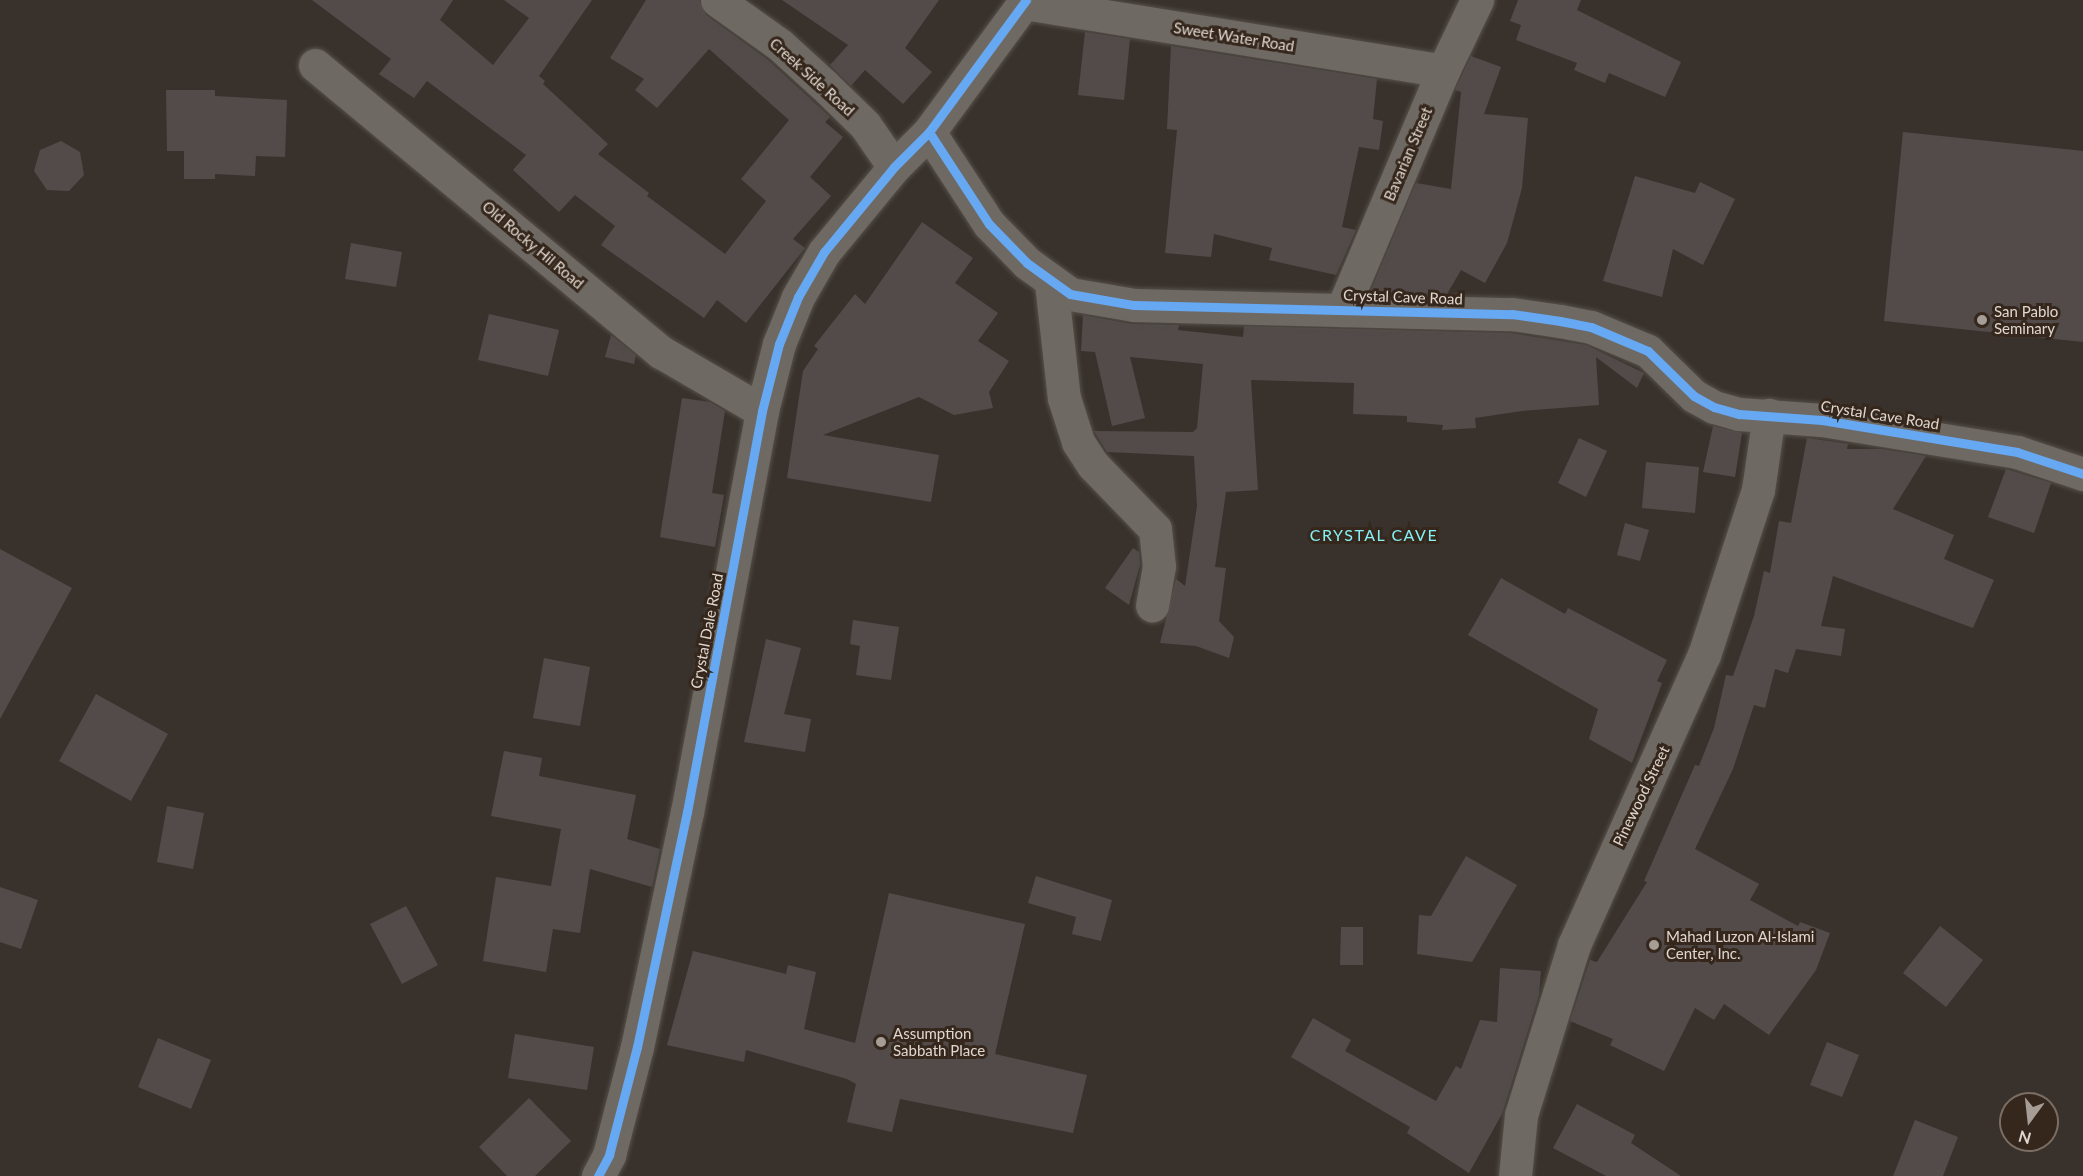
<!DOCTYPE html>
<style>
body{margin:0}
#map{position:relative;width:2083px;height:1176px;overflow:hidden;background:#39322c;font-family:Lato,sans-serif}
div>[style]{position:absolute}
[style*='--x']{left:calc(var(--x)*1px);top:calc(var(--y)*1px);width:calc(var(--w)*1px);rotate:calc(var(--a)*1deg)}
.building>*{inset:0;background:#524b4a}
.roads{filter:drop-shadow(0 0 2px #56504a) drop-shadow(0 0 2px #56504a)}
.minor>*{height:33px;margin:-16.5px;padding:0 16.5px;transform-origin:16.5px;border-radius:16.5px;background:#6f6964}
.cycleway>*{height:9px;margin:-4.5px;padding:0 4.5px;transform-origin:4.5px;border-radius:4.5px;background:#66a8f1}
.dots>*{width:16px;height:16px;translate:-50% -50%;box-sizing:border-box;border:3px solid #35271c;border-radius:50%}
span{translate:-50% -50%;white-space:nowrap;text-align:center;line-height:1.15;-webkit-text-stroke:6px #35271c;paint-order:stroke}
.street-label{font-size:15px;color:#e0d7cf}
.poi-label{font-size:15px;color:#e0d7cf}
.left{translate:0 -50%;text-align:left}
.neighbourhood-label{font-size:16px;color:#85f1f4;letter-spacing:1.5px}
.north{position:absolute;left:1999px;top:1092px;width:60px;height:60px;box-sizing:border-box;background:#35271c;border:2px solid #796d64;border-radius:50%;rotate:195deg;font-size:16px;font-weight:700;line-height:24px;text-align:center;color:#e0d7cf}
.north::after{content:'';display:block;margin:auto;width:21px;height:27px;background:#a69d96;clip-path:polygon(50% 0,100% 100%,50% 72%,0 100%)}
</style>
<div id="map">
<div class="building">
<i style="clip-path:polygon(312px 0,453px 0,440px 20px,493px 65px,529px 18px,504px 0,592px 0,539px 76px,545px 81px,543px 84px,608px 144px,598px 154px,649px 193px,647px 196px,725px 254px,766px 201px,741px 179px,789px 120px,709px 49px,657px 108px,635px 90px,644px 79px,610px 58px,646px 0,699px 0,706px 15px,768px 60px,830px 117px,825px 122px,843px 137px,810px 177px,831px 196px,793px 239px,805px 248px,746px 323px,717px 300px,704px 318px,601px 245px,615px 226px,575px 195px,559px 212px,513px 170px,526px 155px,427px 81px,414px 98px,379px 74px,391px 59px)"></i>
<i style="clip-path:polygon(782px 0,939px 0,905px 48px,932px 72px,903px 104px,865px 70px,851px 86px,830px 65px,848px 45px)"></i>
<i style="clip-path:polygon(1518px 0,1581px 0,1577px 10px,1681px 62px,1665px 97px,1609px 73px,1605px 83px,1574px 70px,1577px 63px,1516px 40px,1521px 25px,1510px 21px)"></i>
<i style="clip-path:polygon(1085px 32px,1130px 39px,1124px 100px,1078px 95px)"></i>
<i style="clip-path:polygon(1171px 46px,1377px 79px,1373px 119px,1383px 121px,1379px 150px,1359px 147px,1342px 227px,1356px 230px,1336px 275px,1269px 260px,1272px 248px,1214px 234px,1211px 257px,1165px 253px,1177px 130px,1167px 129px)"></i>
<i style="clip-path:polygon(1471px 56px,1501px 67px,1484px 114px,1528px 118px,1522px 188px,1507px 243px,1485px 283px,1461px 270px,1447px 294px,1370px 292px,1416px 183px,1451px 189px,1461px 92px,1455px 90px)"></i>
<i style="clip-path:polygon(166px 90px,215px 90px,215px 96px,287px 100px,285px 157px,256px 156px,255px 176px,215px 174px,215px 179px,184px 179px,184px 151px,167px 151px)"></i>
<i style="clip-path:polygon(1903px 132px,2083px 151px,2083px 342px,1884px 321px)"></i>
<i style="clip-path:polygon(61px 141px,80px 152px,84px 175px,69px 191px,47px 190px,34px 171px,40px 150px)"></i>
<i style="clip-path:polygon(1635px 176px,1695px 193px,1700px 182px,1735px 199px,1703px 265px,1673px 249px,1662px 297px,1603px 281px)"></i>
<i style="clip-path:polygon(922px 222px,973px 258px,955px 283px,998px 313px,978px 341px,1009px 361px,989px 392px,993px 408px,954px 415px,919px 397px,823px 435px,939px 455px,931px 502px,787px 478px,803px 371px,818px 349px,814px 346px,855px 294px,865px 304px)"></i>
<i style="clip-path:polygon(351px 243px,402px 252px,396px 287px,345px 279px)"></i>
<i style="clip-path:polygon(489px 314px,559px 330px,548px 376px,478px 360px)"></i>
<i style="clip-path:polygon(1083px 315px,1131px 324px,1179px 325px,1178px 330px,1243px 337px,1244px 326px,1510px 333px,1586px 345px,1644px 373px,1637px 388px,1596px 357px,1599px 405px,1522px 411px,1475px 418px,1476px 428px,1442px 430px,1443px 425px,1407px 422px,1407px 416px,1353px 414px,1354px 383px,1251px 380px,1258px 490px,1226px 492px,1215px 567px,1226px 568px,1219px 621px,1234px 637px,1229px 658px,1196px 646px,1160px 643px,1176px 579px,1185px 586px,1197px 506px,1194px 456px,1107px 452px,1094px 431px,1193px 432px,1197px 428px,1203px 364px,1130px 357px,1145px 418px,1112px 426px,1095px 352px,1081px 351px)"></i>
<i style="clip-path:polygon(611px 335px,636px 355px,634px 364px,605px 357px)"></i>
<i style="clip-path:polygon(682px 398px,710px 402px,725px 411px,712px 493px,724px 495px,715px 547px,660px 537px)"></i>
<i style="clip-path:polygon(1713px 426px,1742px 433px,1735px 477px,1703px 472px)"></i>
<i style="clip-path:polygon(1579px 438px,1607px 451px,1586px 497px,1558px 483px)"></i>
<i style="clip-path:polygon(1807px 438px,1848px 444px,1847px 449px,1881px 449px,1926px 456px,1893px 509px,1954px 535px,1944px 559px,1994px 580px,1973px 628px,1833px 576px,1821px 626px,1845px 629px,1841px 656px,1796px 649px,1788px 673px,1775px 669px,1765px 708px,1754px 705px,1733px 769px,1695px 849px,1759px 884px,1750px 900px,1798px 926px,1800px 922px,1830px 933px,1816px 970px,1769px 1035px,1724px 1004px,1714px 1020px,1695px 1008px,1664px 1071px,1610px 1045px,1613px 1039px,1570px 1021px,1590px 960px,1597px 962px,1647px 882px,1644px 881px,1695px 765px,1699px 766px,1714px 728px,1726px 675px,1733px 676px,1754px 616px,1764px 571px,1770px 573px,1779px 521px,1791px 523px)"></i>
<i style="clip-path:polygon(1646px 462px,1699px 467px,1695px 513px,1642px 508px)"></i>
<i style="clip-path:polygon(2006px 469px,2051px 483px,2034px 533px,1988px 517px)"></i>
<i style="clip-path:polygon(1625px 523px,1649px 530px,1640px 561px,1617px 555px)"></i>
<i style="clip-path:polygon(1133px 548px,1139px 552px,1140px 565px,1129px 605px,1105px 588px)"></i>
<i style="clip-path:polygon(0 549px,72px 588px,0 719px)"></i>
<i style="clip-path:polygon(1501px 578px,1565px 614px,1568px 608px,1667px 660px,1657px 681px,1662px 683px,1632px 763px,1589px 739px,1598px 709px,1468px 635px)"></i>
<i style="clip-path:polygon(853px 620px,899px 627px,891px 680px,856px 675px,860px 646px,850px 644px)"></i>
<i style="clip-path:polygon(766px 639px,801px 648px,784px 714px,811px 719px,805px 752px,744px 742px)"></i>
<i style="clip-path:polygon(544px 658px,590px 667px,580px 726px,533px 718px)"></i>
<i style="clip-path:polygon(96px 694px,168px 734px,131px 801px,59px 761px)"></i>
<i style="clip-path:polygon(504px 751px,542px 758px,539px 776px,636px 795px,627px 839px,660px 849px,652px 887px,590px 869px,580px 933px,553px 929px,546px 972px,483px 961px,496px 877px,551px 886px,561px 829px,491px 816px)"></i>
<i style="clip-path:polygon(167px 806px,204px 813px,193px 869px,157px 862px)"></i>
<i style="clip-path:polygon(1466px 856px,1517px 885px,1472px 962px,1417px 954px,1419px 915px,1431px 916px)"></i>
<i style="clip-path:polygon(1036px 876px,1112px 900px,1101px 941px,1072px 934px,1076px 917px,1028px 903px)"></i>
<i style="clip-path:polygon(0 887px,38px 900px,21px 949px,0 942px)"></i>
<i style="clip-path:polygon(889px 893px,1025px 924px,995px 1054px,1087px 1075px,1073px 1133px,900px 1099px,892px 1132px,847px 1122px,856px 1084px,847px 1079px,746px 1050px,744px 1062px,667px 1045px,693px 951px,786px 974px,788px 965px,816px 972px,804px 1029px,855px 1043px)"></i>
<i style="clip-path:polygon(406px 906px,438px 965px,402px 984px,370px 924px)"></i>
<i style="clip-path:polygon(1940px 926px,1983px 960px,1946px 1007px,1903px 973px)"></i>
<i style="clip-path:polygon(1341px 927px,1363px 927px,1363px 965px,1340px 965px)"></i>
<i style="clip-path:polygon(1500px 968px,1541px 971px,1539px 995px,1502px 1114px,1469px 1173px,1407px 1133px,1410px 1127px,1291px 1057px,1313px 1018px,1351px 1040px,1345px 1051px,1436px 1101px,1456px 1066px,1461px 1069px,1480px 1020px,1497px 1022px)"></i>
<i style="clip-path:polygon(515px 1034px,594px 1047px,587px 1090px,508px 1078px)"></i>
<i style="clip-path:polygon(158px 1038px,211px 1060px,191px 1109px,138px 1087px)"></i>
<i style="clip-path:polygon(1827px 1042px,1859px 1055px,1842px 1097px,1810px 1085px)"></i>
<i style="clip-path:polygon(529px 1098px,571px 1141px,535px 1176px,507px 1176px,479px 1147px)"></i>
<i style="clip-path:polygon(1577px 1104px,1635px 1135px,1631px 1143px,1681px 1176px,1606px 1176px,1553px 1148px)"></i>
<i style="clip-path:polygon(1915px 1120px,1958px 1137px,1943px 1176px,1893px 1176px)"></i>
</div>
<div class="roads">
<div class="minor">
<i style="--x:717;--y:0;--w:77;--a:35.5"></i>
<i style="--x:780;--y:45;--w:59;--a:42.3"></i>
<i style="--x:824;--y:85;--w:57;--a:44.3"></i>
<i style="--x:865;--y:125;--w:51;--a:55.4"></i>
<i style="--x:1025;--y:3;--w:423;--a:9.2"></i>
<i style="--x:315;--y:65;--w:450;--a:39.7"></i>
<i style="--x:661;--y:352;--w:117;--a:30.3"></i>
<i style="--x:929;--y:132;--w:110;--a:56.9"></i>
<i style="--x:989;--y:224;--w:54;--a:45.7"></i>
<i style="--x:1027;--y:263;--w:53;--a:35.8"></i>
<i style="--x:1070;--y:294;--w:65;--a:9.8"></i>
<i style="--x:1134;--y:305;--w:378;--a:1.4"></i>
<i style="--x:1512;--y:314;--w:49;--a:8.3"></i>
<i style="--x:1560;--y:321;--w:32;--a:11"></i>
<i style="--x:1591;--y:327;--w:62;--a:22.8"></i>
<i style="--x:1648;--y:351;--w:64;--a:44.4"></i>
<i style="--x:1694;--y:396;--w:23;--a:29"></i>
<i style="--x:1714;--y:407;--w:26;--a:16"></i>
<i style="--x:1739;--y:414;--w:83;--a:4.1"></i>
<i style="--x:1822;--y:420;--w:198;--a:9.3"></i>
<i style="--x:2017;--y:452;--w:70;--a:18.4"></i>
<i style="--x:1051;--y:283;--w:116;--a:83.6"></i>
<i style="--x:1064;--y:398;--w:46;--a:72.3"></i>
<i style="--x:1078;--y:442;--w:27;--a:57"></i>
<i style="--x:1093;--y:465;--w:89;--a:45.9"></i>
<i style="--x:1155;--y:529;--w:37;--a:84"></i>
<i style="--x:1159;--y:566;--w:40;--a:100"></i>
<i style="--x:1342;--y:310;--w:259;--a:-67.1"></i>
<i style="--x:1443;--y:71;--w:79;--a:-64.4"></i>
<i style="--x:598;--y:1176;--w:24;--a:-62"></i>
<i style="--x:609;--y:1155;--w:112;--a:-75.5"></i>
<i style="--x:637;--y:1047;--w:240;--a:-78"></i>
<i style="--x:687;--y:812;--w:408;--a:-79.4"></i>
<i style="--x:762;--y:411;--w:69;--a:-75.8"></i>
<i style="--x:779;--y:344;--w:51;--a:-68"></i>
<i style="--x:798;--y:297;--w:52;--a:-60"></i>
<i style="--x:824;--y:252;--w:110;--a:-50.5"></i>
<i style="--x:894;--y:167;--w:49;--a:-45"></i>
<i style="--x:929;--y:132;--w:164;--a:-53.7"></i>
<i style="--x:1515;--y:1176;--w:61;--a:-84.4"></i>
<i style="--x:1521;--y:1115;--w:178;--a:-72.7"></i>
<i style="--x:1574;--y:945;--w:318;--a:-65.9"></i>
<i style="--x:1704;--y:655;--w:174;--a:-71.9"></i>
<i style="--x:1758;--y:490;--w:76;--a:-81.7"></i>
</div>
</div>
<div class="cycleway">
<i style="--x:929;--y:132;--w:110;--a:56.9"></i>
<i style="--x:989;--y:224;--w:54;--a:45.7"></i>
<i style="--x:1027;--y:263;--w:53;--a:35.8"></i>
<i style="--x:1070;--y:294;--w:65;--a:9.8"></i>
<i style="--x:1134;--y:305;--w:378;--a:1.4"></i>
<i style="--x:1512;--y:314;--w:49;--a:8.3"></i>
<i style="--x:1560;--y:321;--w:32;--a:11"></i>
<i style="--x:1591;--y:327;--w:62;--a:22.8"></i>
<i style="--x:1648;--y:351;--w:64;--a:44.4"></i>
<i style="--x:1694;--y:396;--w:23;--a:29"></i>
<i style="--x:1714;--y:407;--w:26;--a:16"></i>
<i style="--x:1739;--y:414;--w:83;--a:4.1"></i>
<i style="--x:1822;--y:420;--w:198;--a:9.3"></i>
<i style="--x:2017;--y:452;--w:70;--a:18.4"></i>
<i style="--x:598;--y:1176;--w:24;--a:-62"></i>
<i style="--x:609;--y:1155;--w:112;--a:-75.5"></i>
<i style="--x:637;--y:1047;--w:240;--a:-78"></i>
<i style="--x:687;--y:812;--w:408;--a:-79.4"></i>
<i style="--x:762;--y:411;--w:69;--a:-75.8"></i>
<i style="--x:779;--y:344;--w:51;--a:-68"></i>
<i style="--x:798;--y:297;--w:52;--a:-60"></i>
<i style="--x:824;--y:252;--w:110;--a:-50.5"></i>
<i style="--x:894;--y:167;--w:49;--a:-45"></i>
<i style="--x:929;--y:132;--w:164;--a:-53.7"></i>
</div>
<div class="dots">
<i style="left:1982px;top:320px;background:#a69d96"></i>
<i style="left:1654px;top:945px;background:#a69d96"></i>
<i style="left:881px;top:1042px;background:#a69d96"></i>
</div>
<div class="street-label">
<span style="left:1234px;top:37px;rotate:9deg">Sweet Water Road</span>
<span style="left:812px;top:77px;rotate:42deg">Creek Side Road</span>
<span style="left:1408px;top:154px;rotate:-67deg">Bavarian Street</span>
<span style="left:533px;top:245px;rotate:40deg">Old Rocky Hil Road</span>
<span style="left:1403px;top:297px;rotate:2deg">Crystal Cave Road</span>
<span style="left:1880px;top:415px;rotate:9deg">Crystal Cave Road</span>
<span style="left:707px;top:631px;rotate:-79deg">Crystal Dale Road</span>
<span style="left:1641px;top:796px;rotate:-64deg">Pinewood Street</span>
</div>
<div class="poi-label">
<span class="left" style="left:1994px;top:320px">San Pablo<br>Seminary</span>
<span class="left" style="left:1666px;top:945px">Mahad Luzon Al-Islami<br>Center, Inc.</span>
<span class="left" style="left:893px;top:1042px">Assumption<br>Sabbath Place</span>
</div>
<div class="neighbourhood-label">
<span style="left:1374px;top:535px">CRYSTAL CAVE</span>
</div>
<div class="north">N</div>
</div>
